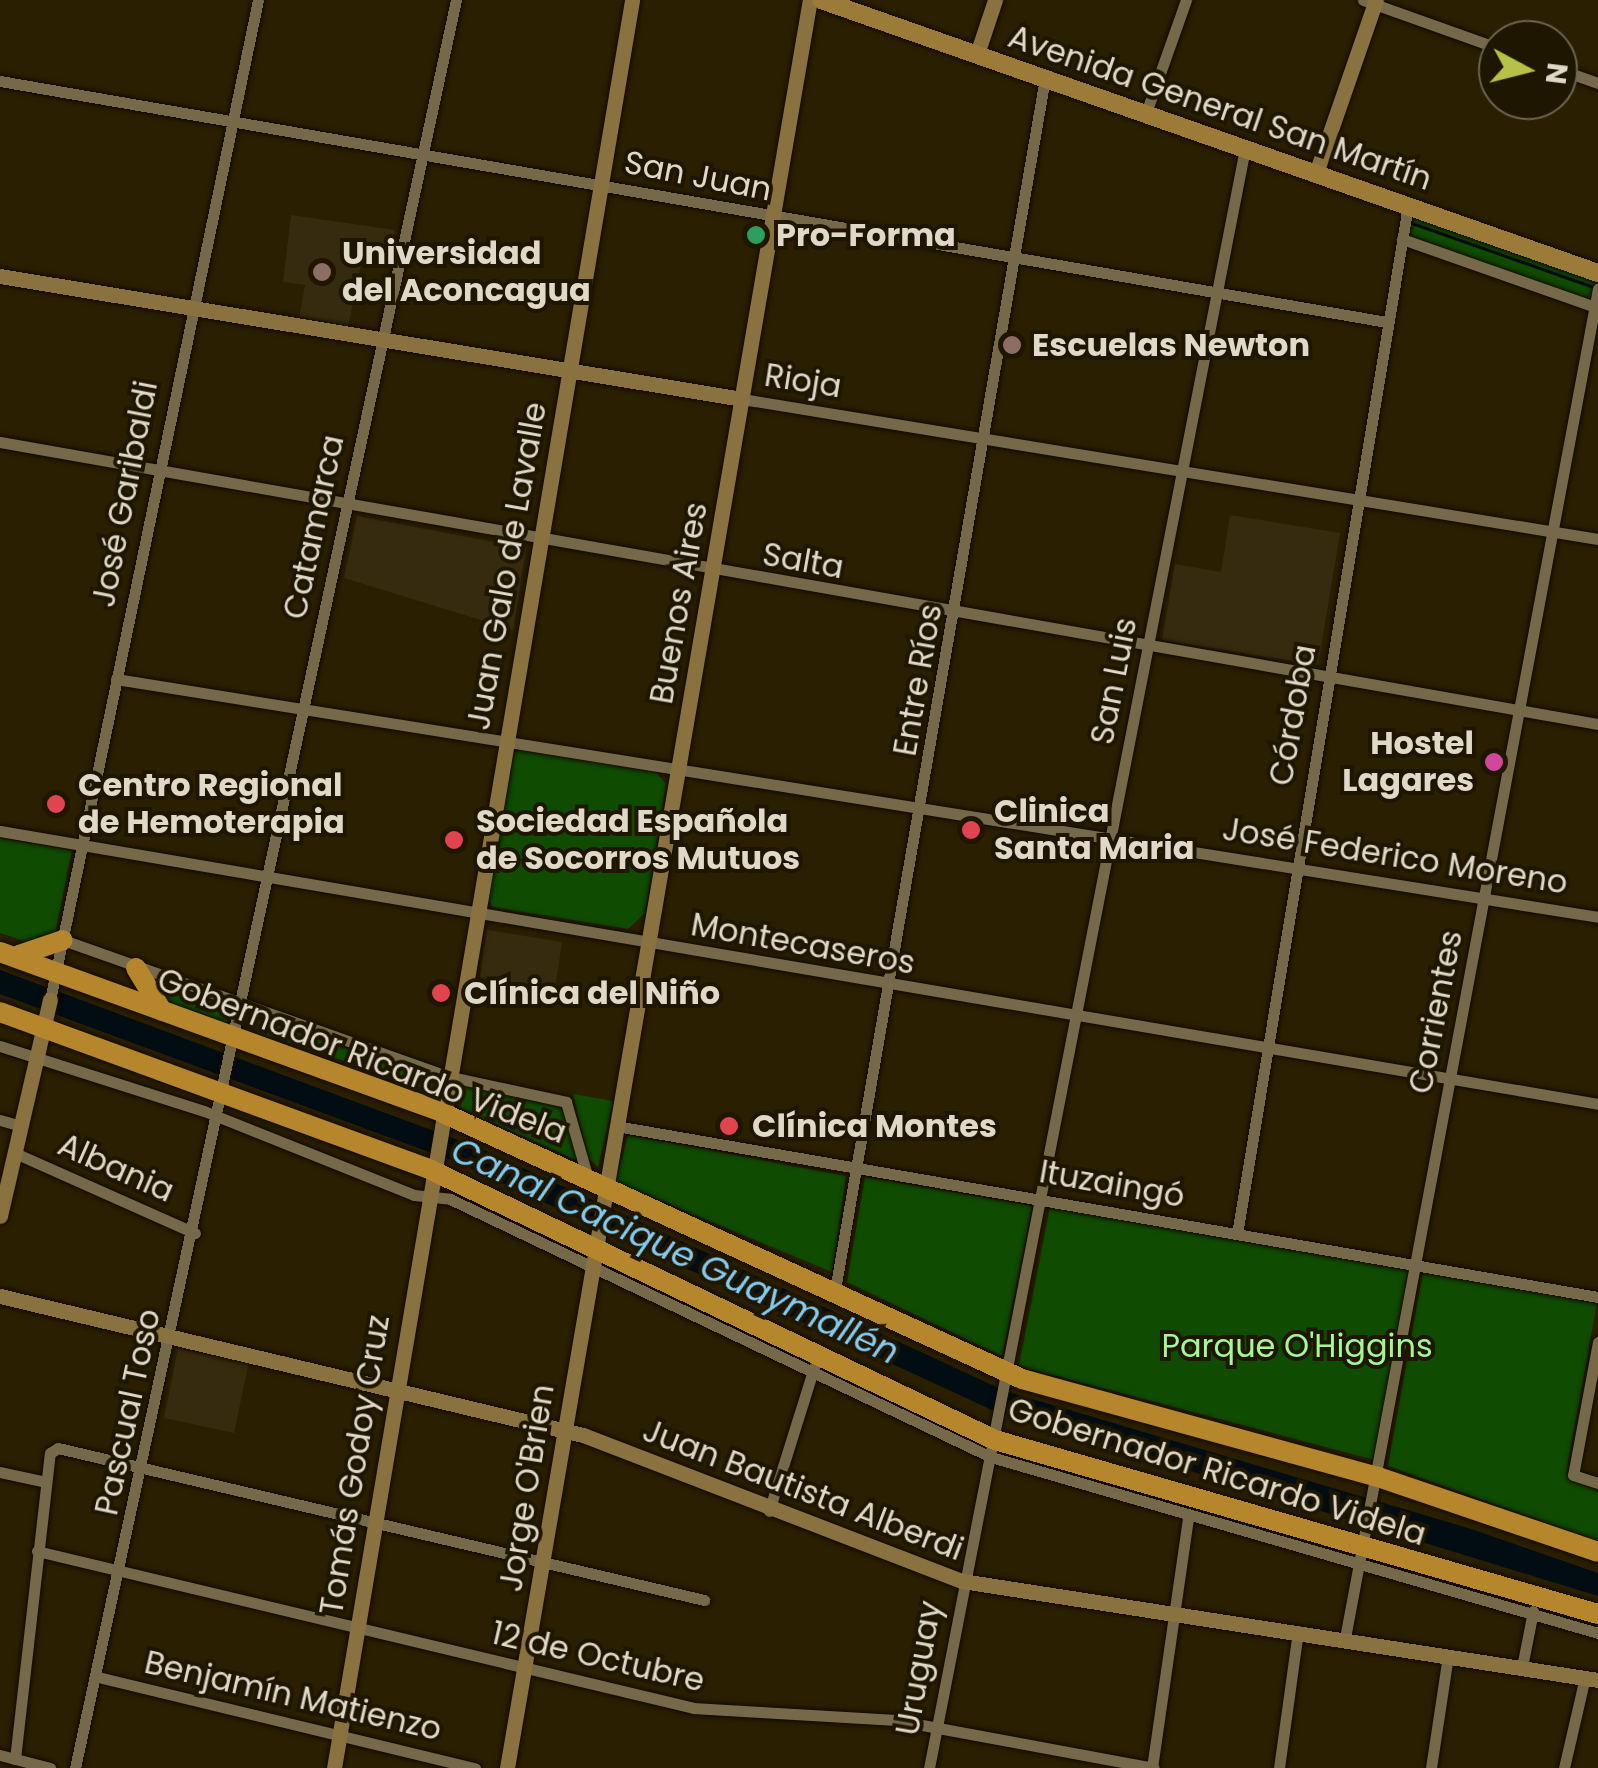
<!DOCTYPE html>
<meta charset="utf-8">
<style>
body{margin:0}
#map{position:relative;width:1598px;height:1768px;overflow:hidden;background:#2a1f00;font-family:Poppins,sans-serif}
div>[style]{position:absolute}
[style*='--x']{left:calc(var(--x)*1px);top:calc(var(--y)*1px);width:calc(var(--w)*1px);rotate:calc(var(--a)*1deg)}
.built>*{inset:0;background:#362b0e}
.green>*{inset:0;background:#0f4b01}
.water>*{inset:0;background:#020c13}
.stream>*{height:2.5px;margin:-1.25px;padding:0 1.25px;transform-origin:1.25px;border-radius:1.25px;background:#020c13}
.roads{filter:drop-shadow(0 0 2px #110900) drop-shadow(0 0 2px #110900)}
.street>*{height:11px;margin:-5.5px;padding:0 5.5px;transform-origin:5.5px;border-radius:5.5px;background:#766949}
.secondary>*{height:15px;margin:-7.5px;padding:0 7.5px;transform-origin:7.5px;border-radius:7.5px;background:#897240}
.primary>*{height:18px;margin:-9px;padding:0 9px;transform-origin:9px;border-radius:9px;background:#9c7a38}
.highway>*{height:20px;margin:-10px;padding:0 10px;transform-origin:10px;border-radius:10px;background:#b5862c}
.dots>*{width:28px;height:28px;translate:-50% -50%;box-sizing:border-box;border:5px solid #1e1601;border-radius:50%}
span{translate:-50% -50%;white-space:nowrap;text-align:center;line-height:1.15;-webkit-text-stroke:8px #1e1601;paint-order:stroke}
.street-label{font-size:32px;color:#e0d9c8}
.poi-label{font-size:32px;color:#e0d9c8;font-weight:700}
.left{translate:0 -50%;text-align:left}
.right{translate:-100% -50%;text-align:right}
.park-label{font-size:32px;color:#a4f795}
.water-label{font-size:35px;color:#82ccf3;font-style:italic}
.north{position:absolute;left:1478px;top:20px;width:100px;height:100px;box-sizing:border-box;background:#1e1601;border:2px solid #6c6451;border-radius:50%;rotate:97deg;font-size:28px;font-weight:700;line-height:40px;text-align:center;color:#e0d9c8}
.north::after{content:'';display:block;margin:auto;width:35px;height:45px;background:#b6c148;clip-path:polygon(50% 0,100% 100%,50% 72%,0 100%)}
</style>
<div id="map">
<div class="built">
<i style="clip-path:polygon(291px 215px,395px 230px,390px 262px,362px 259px,348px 327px,299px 319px,305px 285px,283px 282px)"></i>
<i style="clip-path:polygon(1230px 515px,1340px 533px,1318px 665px,1162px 640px,1175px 564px,1221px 572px)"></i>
<i style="clip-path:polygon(357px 516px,526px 548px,513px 630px,344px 578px)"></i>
<i style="clip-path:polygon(487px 930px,562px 942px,555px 989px,480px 977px)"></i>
<i style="clip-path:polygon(178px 1348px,249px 1362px,234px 1433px,164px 1418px)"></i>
</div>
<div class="green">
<i style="clip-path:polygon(1408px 206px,1598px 273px,1598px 308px,1402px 239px)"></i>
<i style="clip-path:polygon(520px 749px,654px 770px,666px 784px,645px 913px,628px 929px,493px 907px,485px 894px,507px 757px)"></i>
<i style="clip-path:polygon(0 838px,72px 850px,55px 934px,39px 946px,0 933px)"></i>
<i style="clip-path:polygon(153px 981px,230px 1008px,227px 1023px,162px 999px)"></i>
<i style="clip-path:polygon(260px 1020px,433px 1077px,431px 1090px,257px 1032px)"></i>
<i style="clip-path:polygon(464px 1085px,565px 1108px,580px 1162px,461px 1108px)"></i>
<i style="clip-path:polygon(573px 1094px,613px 1101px,598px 1167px,588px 1158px)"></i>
<i style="clip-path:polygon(628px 1135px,846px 1176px,832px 1272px,616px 1182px)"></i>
<i style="clip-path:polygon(865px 1177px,1032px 1206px,1002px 1356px,847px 1282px)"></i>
<i style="clip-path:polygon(1050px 1207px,1408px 1270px,1375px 1460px,1019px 1366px)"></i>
<i style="clip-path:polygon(1423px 1272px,1597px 1303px,1566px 1473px,1598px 1492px,1598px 1541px,1388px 1466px)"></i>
</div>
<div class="water">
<i style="clip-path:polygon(0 970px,480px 1148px,1005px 1391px,1468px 1528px,1598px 1573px,1598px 1596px,992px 1410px,459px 1163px,0 994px)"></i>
</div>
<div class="stream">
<i style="--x:1412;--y:223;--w:190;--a:19.4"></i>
</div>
<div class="roads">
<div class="street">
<i style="--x:1363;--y:0;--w:143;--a:19.6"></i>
<i style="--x:1558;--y:69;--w:42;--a:19.3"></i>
<i style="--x:0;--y:81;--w:1408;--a:9.86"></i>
<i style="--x:1146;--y:113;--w:120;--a:-70.5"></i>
<i style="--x:1402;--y:239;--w:208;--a:19.4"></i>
<i style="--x:742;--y:399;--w:867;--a:9.29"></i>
<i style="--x:0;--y:442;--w:1623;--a:10.01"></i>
<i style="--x:116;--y:679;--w:1501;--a:9.12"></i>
<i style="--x:0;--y:831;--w:1621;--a:9.69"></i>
<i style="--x:63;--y:940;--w:407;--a:19.5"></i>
<i style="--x:447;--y:1076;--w:122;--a:12.3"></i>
<i style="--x:566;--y:1102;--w:76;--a:74"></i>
<i style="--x:50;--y:1000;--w:1021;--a:-78.25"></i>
<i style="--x:0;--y:1046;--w:214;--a:17.7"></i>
<i style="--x:204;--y:1111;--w:226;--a:21.8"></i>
<i style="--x:414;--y:1195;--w:36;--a:6"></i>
<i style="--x:450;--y:1199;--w:599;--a:25.5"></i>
<i style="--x:991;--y:1457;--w:632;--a:16.17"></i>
<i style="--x:0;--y:1120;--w:22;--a:16"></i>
<i style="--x:616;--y:1126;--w:997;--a:9.88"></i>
<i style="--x:15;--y:1153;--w:197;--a:24"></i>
<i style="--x:1237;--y:1234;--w:1042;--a:-80.56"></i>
<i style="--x:835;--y:1290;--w:1230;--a:-80.17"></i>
<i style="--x:1598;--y:1342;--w:135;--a:100.6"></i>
<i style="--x:1573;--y:1475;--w:26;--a:18"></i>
<i style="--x:0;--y:1472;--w:47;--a:12.3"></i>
<i style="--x:769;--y:1511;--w:151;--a:-72.6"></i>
<i style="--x:37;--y:1551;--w:675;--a:13.44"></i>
<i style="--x:694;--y:1708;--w:201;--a:3.4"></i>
<i style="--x:895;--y:1720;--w:263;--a:10.5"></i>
<i style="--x:1345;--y:1638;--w:1373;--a:-79.38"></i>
<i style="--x:1522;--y:1667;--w:57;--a:-78.9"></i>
<i style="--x:98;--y:1677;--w:388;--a:13.6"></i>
<i style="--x:0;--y:1755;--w:52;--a:14.6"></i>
<i style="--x:15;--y:1759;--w:308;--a:-83.5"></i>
<i style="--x:50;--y:1453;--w:9;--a:-32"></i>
<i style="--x:58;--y:1448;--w:664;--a:13.24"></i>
<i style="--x:75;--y:1768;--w:1809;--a:-77.84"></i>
<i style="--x:929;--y:1768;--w:1651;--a:-78.96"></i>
<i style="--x:1152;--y:1768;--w:254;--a:-81.8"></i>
<i style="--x:1279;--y:1768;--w:138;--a:-82.1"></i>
<i style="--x:1431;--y:1768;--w:114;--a:-81.4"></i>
<i style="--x:1564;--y:1768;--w:93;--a:-77"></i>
</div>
<div class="secondary">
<i style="--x:977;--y:54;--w:57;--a:-71.6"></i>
<i style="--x:1316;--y:173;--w:183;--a:-70.9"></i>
<i style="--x:0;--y:276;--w:752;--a:9.41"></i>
<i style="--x:0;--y:1216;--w:222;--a:-77"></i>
<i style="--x:0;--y:1296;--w:599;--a:13.41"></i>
<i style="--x:583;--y:1435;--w:406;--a:21.1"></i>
<i style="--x:962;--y:1581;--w:644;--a:8.85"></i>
<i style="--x:334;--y:1768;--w:1793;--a:-80.43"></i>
<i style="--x:507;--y:1768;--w:1794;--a:-80.28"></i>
</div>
<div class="primary">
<i style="--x:821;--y:0;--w:824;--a:19.36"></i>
</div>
<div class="highway">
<i style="--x:0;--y:952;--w:469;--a:19.9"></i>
<i style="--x:441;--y:1112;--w:639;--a:24.68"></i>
<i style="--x:1022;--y:1379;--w:369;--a:15.4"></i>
<i style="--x:1378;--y:1477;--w:232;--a:18.8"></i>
<i style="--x:19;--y:955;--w:46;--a:-18.8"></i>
<i style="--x:136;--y:968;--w:50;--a:58.8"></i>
<i style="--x:0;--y:1012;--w:459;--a:20.1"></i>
<i style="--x:431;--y:1170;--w:625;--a:25.58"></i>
<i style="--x:995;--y:1440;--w:628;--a:16.1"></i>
</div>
</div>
<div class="dots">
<i style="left:756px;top:235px;background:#2e9e5b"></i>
<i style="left:322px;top:272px;background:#8d6e63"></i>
<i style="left:1012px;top:345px;background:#8d6e63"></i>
<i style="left:1494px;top:762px;background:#d1479c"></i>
<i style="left:56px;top:804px;background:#e0444e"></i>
<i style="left:971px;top:830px;background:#e0444e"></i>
<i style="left:454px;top:840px;background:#e0444e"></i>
<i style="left:441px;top:993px;background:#e0444e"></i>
<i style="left:729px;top:1126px;background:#e0444e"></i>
</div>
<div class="street-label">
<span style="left:1220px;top:108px;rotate:19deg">Avenida General San Martín</span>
<span style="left:698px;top:176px;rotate:11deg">San Juan</span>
<span style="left:803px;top:381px;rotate:9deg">Rioja</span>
<span style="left:125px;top:494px;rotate:-79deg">José Garibaldi</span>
<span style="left:314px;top:527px;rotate:-78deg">Catamarca</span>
<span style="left:803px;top:561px;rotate:10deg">Salta</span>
<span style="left:507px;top:566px;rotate:-80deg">Juan Galo de Lavalle</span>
<span style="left:679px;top:603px;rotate:-80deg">Buenos Aires</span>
<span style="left:918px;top:680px;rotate:-80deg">Entre Ríos</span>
<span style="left:1114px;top:681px;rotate:-79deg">San Luis</span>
<span style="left:1293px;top:715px;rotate:-80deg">Córdoba</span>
<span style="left:1395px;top:856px;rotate:9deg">José Federico Moreno</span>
<span style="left:803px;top:944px;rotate:10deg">Montecaseros</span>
<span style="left:1436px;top:1012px;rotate:-79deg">Corrientes</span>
<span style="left:362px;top:1056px;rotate:21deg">Gobernador Ricardo Videla</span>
<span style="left:116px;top:1168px;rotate:24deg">Albania</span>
<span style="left:1112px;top:1184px;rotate:10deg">Ituzaingó</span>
<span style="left:128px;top:1412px;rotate:-78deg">Pascual Toso</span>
<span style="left:355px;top:1465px;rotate:-81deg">Tomás Godoy Cruz</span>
<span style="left:1217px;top:1472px;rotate:17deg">Gobernador Ricardo Videla</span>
<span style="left:527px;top:1488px;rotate:-81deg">Jorge O'Brien</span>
<span style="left:803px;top:1490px;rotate:21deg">Juan Bautista Alberdi</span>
<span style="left:598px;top:1657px;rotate:13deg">12 de Octubre</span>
<span style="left:919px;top:1668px;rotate:-80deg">Uruguay</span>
<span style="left:293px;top:1696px;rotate:13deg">Benjamín Matienzo</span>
</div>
<div class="poi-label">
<span class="left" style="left:776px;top:235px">Pro-Forma</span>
<span class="left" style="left:342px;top:272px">Universidad<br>del Aconcagua</span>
<span class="left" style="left:1032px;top:345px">Escuelas Newton</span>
<span class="right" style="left:1474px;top:762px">Hostel<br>Lagares</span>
<span class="left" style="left:78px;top:804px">Centro Regional<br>de Hemoterapia</span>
<span class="left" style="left:994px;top:830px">Clinica<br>Santa Maria</span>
<span class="left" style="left:476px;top:840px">Sociedad Española<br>de Socorros Mutuos</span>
<span class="left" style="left:464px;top:993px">Clínica del Niño</span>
<span class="left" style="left:752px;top:1126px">Clínica Montes</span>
</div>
<div class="park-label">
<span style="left:1297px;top:1346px">Parque O'Higgins</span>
</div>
<div class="water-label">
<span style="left:675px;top:1251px;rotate:25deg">Canal Cacique Guaymallén</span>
</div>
<div class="north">N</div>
</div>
